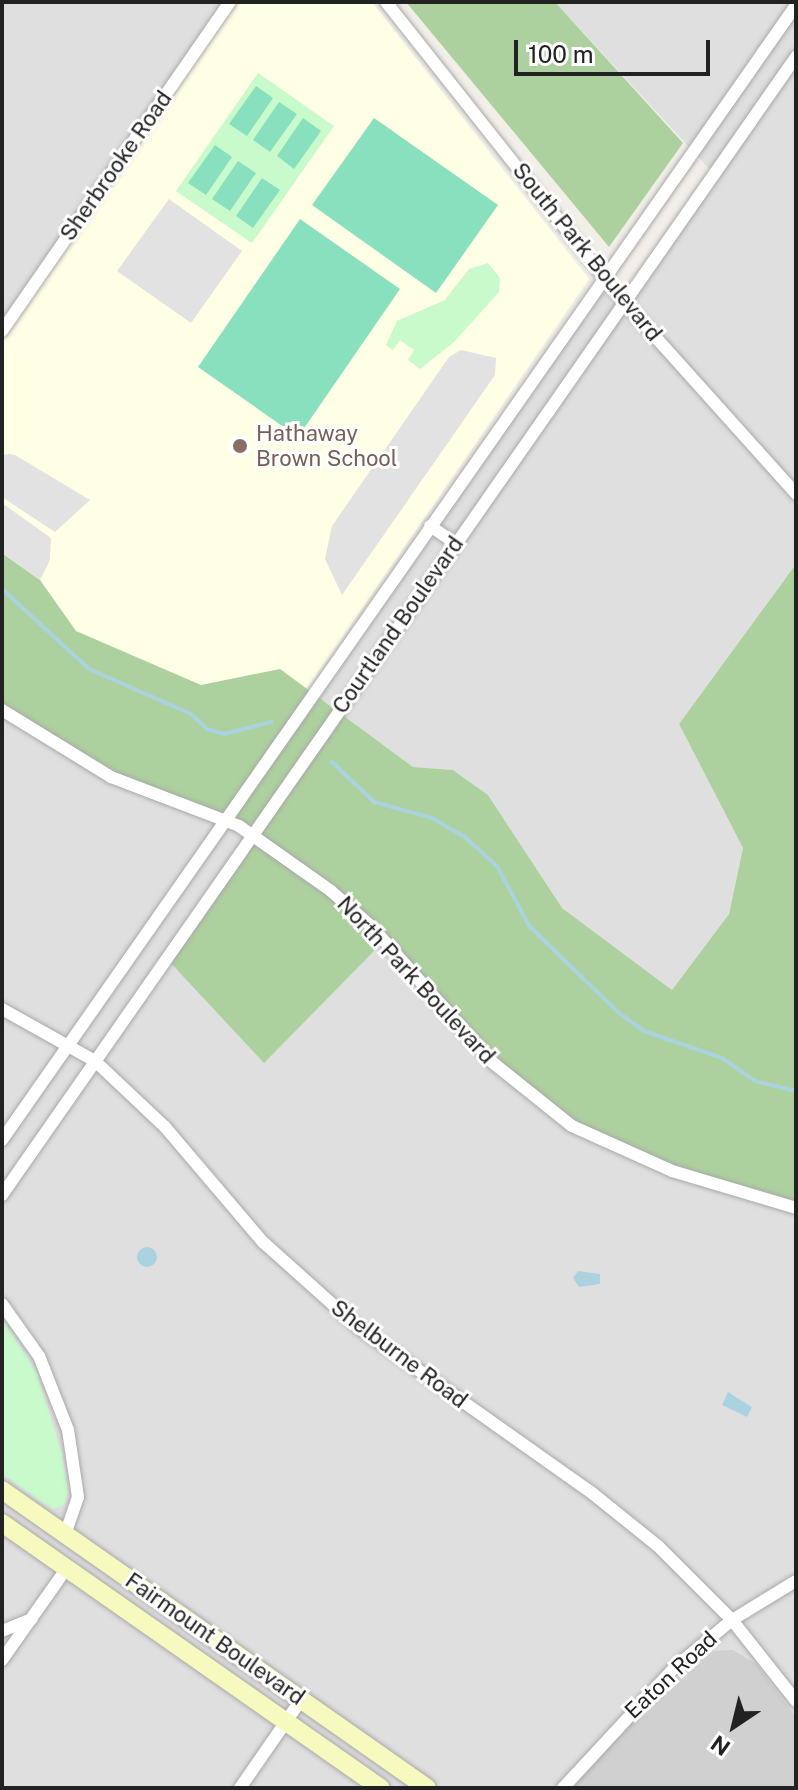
<!DOCTYPE html>
<style>
body{margin:0}
#map{position:relative;width:798px;height:1790px;overflow:hidden;background:#f2efe9;font-family:"Public Sans",sans-serif}
div>[style]{position:absolute}
[style*='--x']{left:calc(var(--x)*1px);top:calc(var(--y)*1px);width:calc(var(--w)*1px);rotate:calc(var(--a)*1deg)}
.residential>*{inset:0;background:#e0dfdf}
.education>*{inset:0;background:#ffffe5}
.religious>*{inset:0;background:#d0d0d0}
.forest>*{inset:0;background:#add19e}
.park>*{inset:0;background:#c8facc}
.pitch>*{inset:0;background:#88e0be}
.parking>*{inset:0;background:#e2e2e2}
.water>*{inset:0;background:#aad3df}
.round{border-radius:50%}
.stream>*{height:4px;margin:-2px;padding:0 2px;transform-origin:2px;border-radius:2px;background:#aad3df}
.roads{filter:drop-shadow(0 0 2px #a9a9a9) drop-shadow(0 0 2px #a9a9a9)}
.minor>*{height:12px;margin:-6px;padding:0 6px;transform-origin:6px;border-radius:6px;background:#fff}
.secondary>*{height:18px;margin:-9px;padding:0 9px;transform-origin:9px;border-radius:9px;background:#f7fabf}
.dots>*{width:22px;height:22px;translate:-50% -50%;box-sizing:border-box;border:4px solid #fff;border-radius:50%}
span{translate:-50% -50%;white-space:nowrap;text-align:center;line-height:1.15;-webkit-text-stroke:6px #fff;paint-order:stroke}
.street-label{font-size:22px;color:#222}
.education-label{font-size:22px;color:#785e54}
.left{translate:0 -50%;text-align:left}
.frame{position:absolute;inset:0;border:4px solid #222;pointer-events:none}
.north{position:absolute;left:694px;top:1686px;width:80px;height:80px;-webkit-text-stroke:6px #fff;paint-order:stroke;rotate:215deg;font-size:22px;font-weight:700;line-height:32px;text-align:center;color:#222}
.north::after{content:'';display:block;margin:auto;width:28px;height:36px;background:#222;clip-path:polygon(50% 0,100% 100%,50% 72%,0 100%)}
.scale{position:absolute;left:514px;top:40px;width:196px;height:36px;box-sizing:border-box;border:4px solid #222;border-top:0;padding-left:10px;font-size:24px;line-height:28px;white-space:nowrap;color:#222;-webkit-text-stroke:6px #fff;paint-order:stroke}
</style>
<div id="map">
<div class="residential">
<i style="clip-path:polygon(2px 2px,230px 2px,2px 331px)"></i>
<i style="clip-path:polygon(555px 2px,796px 2px,796px 564px,679px 724px,743px 848px,729px 914px,672px 990px,562px 908px,488px 795px,453px 770px,413px 767px,312px 695px,604px 278px,623px 301px,714px 174px)"></i>
<i style="clip-path:polygon(2px 710px,252px 834px,264px 1062px,384px 941px,796px 1208px,796px 1788px,2px 1788px)"></i>
</div>
<div class="education">
<i style="clip-path:polygon(237px 2px,372px 2px,589px 279px,235px 793px,2px 688px,2px 342px)"></i>
</div>
<div class="religious">
<i style="clip-path:polygon(733px 1650px,756px 1664px,796px 1717px,796px 1788px,572px 1788px,647px 1703px,687px 1670px,713px 1651px)"></i>
</div>
<div class="forest">
<i style="clip-path:polygon(406px 2px,555px 2px,683px 143px,609px 247px)"></i>
<i style="clip-path:polygon(2px 553px,40px 580px,76px 631px,201px 685px,280px 669px,413px 767px,453px 770px,488px 795px,562px 908px,672px 990px,729px 914px,743px 848px,679px 724px,796px 564px,796px 1208px,672px 1171px,572px 1126px,492px 1062px,384px 941px,264px 1063px,166px 958px,251px 834px,144px 792px,2px 710px)"></i>
</div>
<div class="park">
<i style="clip-path:polygon(258px 73px,334px 126px,252px 243px,176px 191px)"></i>
<i style="clip-path:polygon(488px 263px,500px 278px,499px 292px,454px 342px,420px 369px,408px 360px,414px 350px,400px 340px,393px 350px,386px 345px,397px 321px,445px 300px,469px 269px)"></i>
<i style="clip-path:polygon(2px 1319px,37px 1373px,62px 1454px,68px 1492px,64px 1505px,52px 1509px,2px 1474px)"></i>
</div>
<div class="pitch">
<i style="clip-path:polygon(256px 86px,273px 98px,247px 136px,229px 124px)"></i>
<i style="clip-path:polygon(279px 102px,297px 114px,270px 152px,253px 140px)"></i>
<i style="clip-path:polygon(303px 118px,321px 131px,294px 169px,277px 156px)"></i>
<i style="clip-path:polygon(374px 118px,498px 205px,436px 293px,312px 205px)"></i>
<i style="clip-path:polygon(215px 145px,232px 157px,206px 195px,188px 183px)"></i>
<i style="clip-path:polygon(238px 161px,256px 173px,230px 211px,212px 199px)"></i>
<i style="clip-path:polygon(262px 178px,280px 190px,253px 228px,236px 216px)"></i>
<i style="clip-path:polygon(300px 219px,400px 289px,298px 437px,198px 367px)"></i>
</div>
<div class="parking">
<i style="clip-path:polygon(169px 199px,242px 251px,191px 323px,117px 271px)"></i>
<i style="clip-path:polygon(461px 350px,496px 358px,495px 375px,342px 595px,325px 559px,332px 526px,449px 357px)"></i>
<i style="clip-path:polygon(9px 454px,15px 455px,90px 500px,55px 532px,2px 497px,2px 455px)"></i>
<i style="clip-path:polygon(2px 503px,51px 538px,50px 560px,40px 580px,2px 553px)"></i>
</div>
<div class="water">
<i class="round" style="left:137px;top:1247px;width:20px;height:20px"></i>
<i style="clip-path:polygon(578px 1271px,600px 1274px,600px 1284px,579px 1287px,573px 1278px)"></i>
<i style="clip-path:polygon(728px 1392px,752px 1407px,747px 1417px,722px 1405px)"></i>
</div>
<div class="stream">
<i style="--x:2;--y:589;--w:118;--a:42.6"></i>
<i style="--x:89;--y:669;--w:111;--a:23.8"></i>
<i style="--x:191;--y:714;--w:22;--a:43"></i>
<i style="--x:207;--y:729;--w:18;--a:16"></i>
<i style="--x:224;--y:734;--w:49;--a:-14.3"></i>
<i style="--x:332;--y:762;--w:58;--a:43.6"></i>
<i style="--x:374;--y:802;--w:60;--a:15.4"></i>
<i style="--x:432;--y:818;--w:39;--a:30"></i>
<i style="--x:466;--y:838;--w:42;--a:42.1"></i>
<i style="--x:497;--y:866;--w:68;--a:61.9"></i>
<i style="--x:529;--y:926;--w:125;--a:44"></i>
<i style="--x:619;--y:1013;--w:31;--a:36"></i>
<i style="--x:644;--y:1031;--w:83;--a:19.1"></i>
<i style="--x:722;--y:1058;--w:40;--a:34.9"></i>
<i style="--x:755;--y:1081;--w:42;--a:13.7"></i>
</div>
<div class="roads">
<div class="minor">
<i style="--x:386;--y:2;--w:383;--a:51.6"></i>
<i style="--x:624;--y:302;--w:258;--a:48.1"></i>
<i style="--x:2;--y:331;--w:400;--a:-55.3"></i>
<i style="--x:430;--y:526;--w:30;--a:34"></i>
<i style="--x:2;--y:710;--w:128;--a:31.6"></i>
<i style="--x:111;--y:777;--w:137;--a:20.9"></i>
<i style="--x:239;--y:826;--w:113;--a:35.2"></i>
<i style="--x:331;--y:891;--w:53;--a:41.2"></i>
<i style="--x:371;--y:926;--w:182;--a:48.3"></i>
<i style="--x:492;--y:1062;--w:102;--a:38.7"></i>
<i style="--x:572;--y:1126;--w:110;--a:24.2"></i>
<i style="--x:672;--y:1171;--w:129;--a:16.6"></i>
<i style="--x:2;--y:1009;--w:107;--a:29.2"></i>
<i style="--x:95;--y:1061;--w:96;--a:43.3"></i>
<i style="--x:165;--y:1127;--w:151;--a:49.6"></i>
<i style="--x:263;--y:1242;--w:129;--a:41.9"></i>
<i style="--x:359;--y:1328;--w:286;--a:35.3"></i>
<i style="--x:592;--y:1493;--w:85;--a:38.8"></i>
<i style="--x:658;--y:1546;--w:105;--a:45"></i>
<i style="--x:732;--y:1620;--w:103;--a:51.7"></i>
<i style="--x:2;--y:1140;--w:1385;--a:-55.02"></i>
<i style="--x:2;--y:1195;--w:1388;--a:-55.1"></i>
<i style="--x:2;--y:1304;--w:64;--a:54.6"></i>
<i style="--x:39;--y:1356;--w:79;--a:68.6"></i>
<i style="--x:68;--y:1430;--w:68;--a:81.5"></i>
<i style="--x:78;--y:1497;--w:39;--a:109"></i>
<i style="--x:2;--y:1631;--w:32;--a:-22"></i>
<i style="--x:2;--y:1660;--w:113;--a:-54.8"></i>
<i style="--x:240;--y:1788;--w:107;--a:-55.3"></i>
<i style="--x:563;--y:1788;--w:163;--a:-47.2"></i>
<i style="--x:674;--y:1668;--w:75;--a:-39.6"></i>
<i style="--x:732;--y:1620;--w:75;--a:-31.4"></i>
</div>
<div class="secondary">
<i style="--x:2;--y:1490;--w:519;--a:35.04"></i>
<i style="--x:2;--y:1523;--w:462;--a:35"></i>
</div>
</div>
<div class="dots">
<i style="left:240px;top:446px;background:#8d6e63"></i>
</div>
<div class="street-label">
<span style="left:116px;top:166px;rotate:-55deg">Sherbrooke Road</span>
<span style="left:587px;top:252px;rotate:51deg">South Park Boulevard</span>
<span style="left:398px;top:625px;rotate:-55deg">Courtland Boulevard</span>
<span style="left:416px;top:980px;rotate:47deg">North Park Boulevard</span>
<span style="left:399px;top:1354px;rotate:37deg">Shelburne Road</span>
<span style="left:215px;top:1639px;rotate:35deg">Fairmount Boulevard</span>
<span style="left:671px;top:1675px;rotate:-43deg">Eaton Road</span>
</div>
<div class="education-label">
<span class="left" style="left:256px;top:446px">Hathaway<br>Brown School</span>
</div>
<div class="frame"></div>
<div class="north">N</div>
<div class="scale">100 m</div>
</div>
